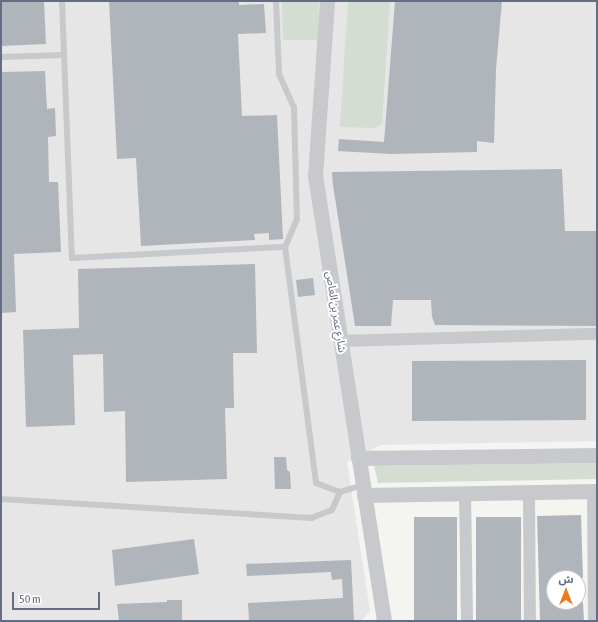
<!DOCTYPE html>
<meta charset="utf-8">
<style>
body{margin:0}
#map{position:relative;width:598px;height:622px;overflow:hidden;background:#f4f5f1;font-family:"Asap Condensed","Noto Sans Arabic",sans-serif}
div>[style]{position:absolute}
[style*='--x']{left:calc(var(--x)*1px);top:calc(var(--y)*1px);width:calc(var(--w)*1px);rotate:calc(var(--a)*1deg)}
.built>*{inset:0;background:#e5e6e5}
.green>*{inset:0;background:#d4ddd2}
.building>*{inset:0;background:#b0b5bc}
.service>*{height:6px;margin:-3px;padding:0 3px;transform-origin:3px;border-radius:3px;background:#c7c9cd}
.minor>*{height:12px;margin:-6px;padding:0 6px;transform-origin:6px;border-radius:6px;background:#c7c9cd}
.tertiary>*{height:15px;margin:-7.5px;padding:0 7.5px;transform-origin:7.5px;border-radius:7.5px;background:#c7c9cd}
span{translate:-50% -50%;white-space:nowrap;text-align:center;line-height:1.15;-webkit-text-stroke:4px #fff;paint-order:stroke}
.street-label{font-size:11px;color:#636e84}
.frame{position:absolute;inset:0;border:2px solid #636e84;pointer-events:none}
.north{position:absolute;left:546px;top:570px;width:40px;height:40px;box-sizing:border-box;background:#fff;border:1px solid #c1c5ce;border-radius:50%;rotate:0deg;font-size:11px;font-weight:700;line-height:16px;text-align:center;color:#636e84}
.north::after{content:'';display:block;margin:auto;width:14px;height:18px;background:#ea7c1d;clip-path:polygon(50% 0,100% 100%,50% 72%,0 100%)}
.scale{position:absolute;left:12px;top:592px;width:88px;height:18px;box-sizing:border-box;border:2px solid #636e84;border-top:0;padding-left:5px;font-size:12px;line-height:14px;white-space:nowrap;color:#636e84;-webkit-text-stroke:3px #fff;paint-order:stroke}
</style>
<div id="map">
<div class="built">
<i style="clip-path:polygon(1px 1px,597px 1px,597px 441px,381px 445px,347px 462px,370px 611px,362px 621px,1px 621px)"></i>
</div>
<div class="green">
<i style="clip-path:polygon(282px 1px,319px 1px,318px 40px,283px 40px)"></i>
<i style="clip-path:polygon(348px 1px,390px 1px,382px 124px,375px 128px,340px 127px)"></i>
<i style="clip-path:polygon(597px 463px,597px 479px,378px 483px,374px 466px)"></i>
</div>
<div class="building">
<i style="clip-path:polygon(1px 1px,44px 1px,46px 44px,1px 46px)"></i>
<i style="clip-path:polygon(109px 1px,239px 1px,239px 5px,264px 4px,266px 33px,238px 34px,242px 116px,277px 115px,283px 239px,269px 240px,269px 233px,254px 234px,255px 240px,141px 246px,136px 158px,117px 159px)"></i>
<i style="clip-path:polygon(395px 1px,502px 1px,496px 69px,494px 143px,477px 141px,477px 152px,391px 154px,338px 151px,339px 139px,384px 142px)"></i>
<i style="clip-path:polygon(45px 71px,47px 109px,55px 108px,56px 136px,48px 137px,49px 182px,58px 182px,61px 252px,14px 254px,16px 312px,1px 313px,1px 72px)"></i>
<i style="clip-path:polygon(562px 169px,565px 231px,597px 231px,597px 326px,435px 325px,432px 317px,431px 300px,393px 300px,391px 326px,355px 326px,333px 185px,332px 172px)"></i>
<i style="clip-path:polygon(255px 264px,257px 353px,233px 353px,234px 408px,225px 408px,227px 479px,126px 482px,125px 411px,104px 412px,103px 354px,73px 355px,75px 425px,26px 427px,23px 330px,79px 328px,78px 269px)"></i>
<i style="clip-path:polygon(313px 278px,315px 295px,298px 297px,296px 280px)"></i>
<i style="clip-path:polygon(586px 360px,586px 420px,412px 421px,412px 361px)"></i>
<i style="clip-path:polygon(274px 457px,286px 457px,287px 470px,290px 472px,291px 489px,275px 489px)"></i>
<i style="clip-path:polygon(581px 515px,583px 578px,554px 578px,554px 602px,583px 602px,584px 621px,540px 621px,537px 516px)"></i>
<i style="clip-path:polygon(414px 517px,457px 517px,457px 621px,414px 621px)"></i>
<i style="clip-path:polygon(476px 517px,521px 517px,521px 621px,476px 621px)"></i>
<i style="clip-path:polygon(194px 539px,199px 574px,115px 586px,112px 550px)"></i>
<i style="clip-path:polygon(351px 560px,354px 621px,249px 621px,248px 603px,343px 598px,342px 579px,332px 580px,331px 572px,247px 576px,246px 564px)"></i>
<i style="clip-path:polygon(167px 600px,182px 600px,182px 621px,119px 621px,117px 604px,167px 602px)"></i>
</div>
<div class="service">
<i style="--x:62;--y:1;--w:257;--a:87.8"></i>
<i style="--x:72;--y:258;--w:213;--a:-3"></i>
<i style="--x:285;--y:247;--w:238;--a:82.5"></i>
<i style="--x:316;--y:483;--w:26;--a:21"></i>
<i style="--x:276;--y:1;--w:73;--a:87.6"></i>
<i style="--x:279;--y:74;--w:36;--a:66"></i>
<i style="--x:294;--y:107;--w:112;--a:88.5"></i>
<i style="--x:297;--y:219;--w:30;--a:113"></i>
<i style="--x:1;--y:57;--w:63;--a:-1.8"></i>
<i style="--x:1;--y:499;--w:311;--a:3.5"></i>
<i style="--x:311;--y:518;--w:22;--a:-21"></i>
<i style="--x:332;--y:510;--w:20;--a:-66"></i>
<i style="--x:340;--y:492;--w:24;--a:-17"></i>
</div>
<div class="minor">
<i style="--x:340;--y:341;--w:257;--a:-1.6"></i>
<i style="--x:593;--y:491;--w:130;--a:89.6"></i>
<i style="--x:529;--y:492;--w:129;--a:89.6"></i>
<i style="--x:465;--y:493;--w:128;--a:89.1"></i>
</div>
<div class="tertiary">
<i style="--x:327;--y:1;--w:174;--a:93.9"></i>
<i style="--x:315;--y:175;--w:451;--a:81.2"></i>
<i style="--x:358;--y:458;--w:239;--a:-0.7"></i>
<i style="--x:364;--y:495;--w:233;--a:-1"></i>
</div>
<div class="street-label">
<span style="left:336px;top:312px;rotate:81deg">شارع عمر بن العاص</span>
</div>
<div class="frame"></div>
<div class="north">ش</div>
<div class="scale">50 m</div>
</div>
